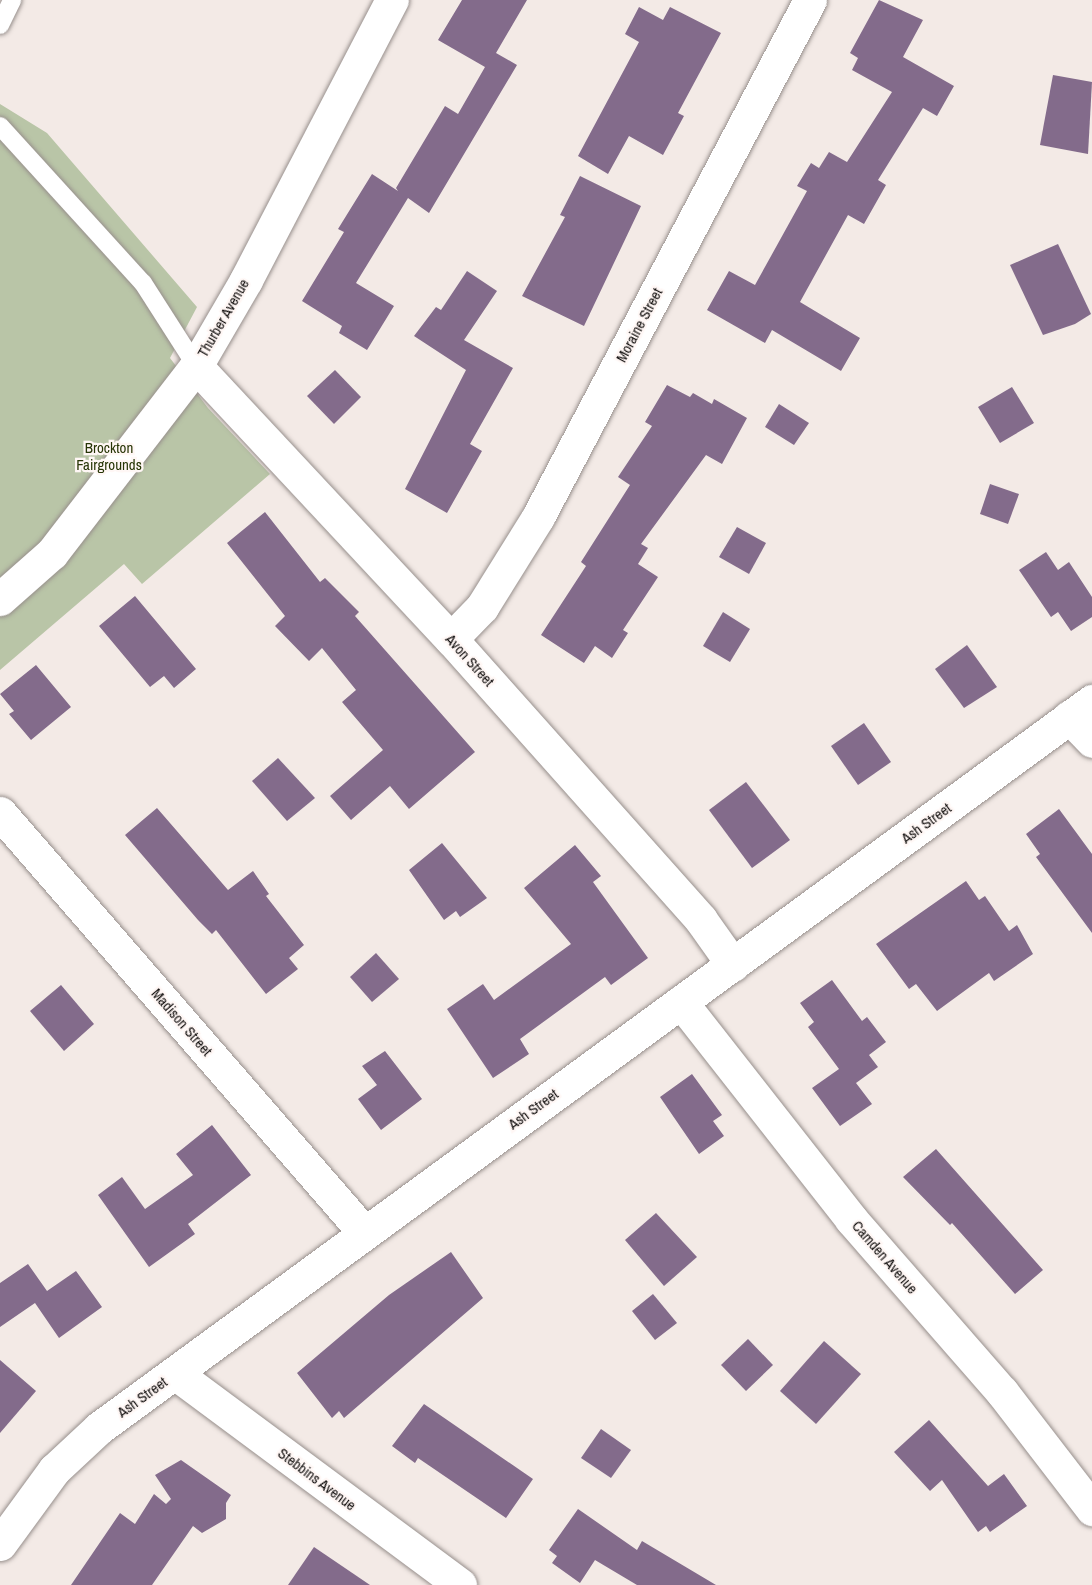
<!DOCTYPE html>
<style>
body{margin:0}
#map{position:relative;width:1092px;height:1585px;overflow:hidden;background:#f3eae6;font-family:"Archivo Narrow",sans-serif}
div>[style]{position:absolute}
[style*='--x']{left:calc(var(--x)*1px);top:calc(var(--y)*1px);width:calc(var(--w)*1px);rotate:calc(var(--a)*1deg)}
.green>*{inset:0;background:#b9c5a7}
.building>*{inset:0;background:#836b8b}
.roads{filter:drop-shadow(0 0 2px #978f8c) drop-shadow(0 0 2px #978f8c)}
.service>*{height:18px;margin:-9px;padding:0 9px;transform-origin:9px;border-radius:9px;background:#fff}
.minor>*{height:33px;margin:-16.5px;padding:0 16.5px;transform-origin:16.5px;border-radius:16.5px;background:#fff}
.tertiary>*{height:33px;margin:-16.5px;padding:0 16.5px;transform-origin:16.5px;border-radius:16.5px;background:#fff}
span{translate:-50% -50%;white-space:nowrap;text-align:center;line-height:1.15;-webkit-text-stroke:4.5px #fff7f5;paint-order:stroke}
.street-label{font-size:15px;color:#13100f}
.park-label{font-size:15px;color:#273506}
</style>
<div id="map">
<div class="green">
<i style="clip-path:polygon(0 104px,47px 133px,197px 307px,170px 358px,208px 408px,270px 474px,142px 584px,124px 564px,0 670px)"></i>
</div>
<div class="building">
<i style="clip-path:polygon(462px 0,527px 0,496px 53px,517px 65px,429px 213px,408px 198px,356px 283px,394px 306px,367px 350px,339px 333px,342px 326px,302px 301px,344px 232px,338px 229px,372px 174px,398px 191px,396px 188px,445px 106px,458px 114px,485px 67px,438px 40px)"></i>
<i style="clip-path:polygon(879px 0,923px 20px,903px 57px,954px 86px,937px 116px,923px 108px,878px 180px,886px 185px,864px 224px,848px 215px,800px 302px,860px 338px,841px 371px,772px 330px,765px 343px,707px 310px,729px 271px,755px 285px,807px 191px,797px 186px,811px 163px,819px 168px,829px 152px,847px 162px,892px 92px,852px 70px,858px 58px,850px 53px)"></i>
<i style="clip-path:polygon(639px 7px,663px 20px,670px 7px,721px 33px,678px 113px,684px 116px,663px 155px,629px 136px,608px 174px,578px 156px,639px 42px,625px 34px)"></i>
<i style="clip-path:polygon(1053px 75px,1092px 82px,1088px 154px,1040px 145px)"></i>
<i style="clip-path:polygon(580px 176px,641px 206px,584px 326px,522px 296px,565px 217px,560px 215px)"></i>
<i style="clip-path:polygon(1058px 244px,1091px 314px,1075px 324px,1043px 335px,1010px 265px)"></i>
<i style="clip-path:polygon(467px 271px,497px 291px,464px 340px,513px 368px,470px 444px,482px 451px,447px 513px,405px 489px,466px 370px,414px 336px,436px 307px,441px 310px)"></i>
<i style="clip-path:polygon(335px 370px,361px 397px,334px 424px,307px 396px)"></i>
<i style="clip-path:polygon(667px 385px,690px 397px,693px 393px,712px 404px,714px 399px,747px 418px,722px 464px,706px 455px,641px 544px,648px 548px,638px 564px,658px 577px,623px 630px,628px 633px,612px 658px,595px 646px,584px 663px,541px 635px,586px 566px,581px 562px,630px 485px,618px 477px,652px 426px,645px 422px)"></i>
<i style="clip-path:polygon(1012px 387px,1034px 423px,1000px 443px,978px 407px)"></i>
<i style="clip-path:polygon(779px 404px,809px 423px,794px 445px,765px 427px)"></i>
<i style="clip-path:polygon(990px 484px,1019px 494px,1008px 524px,980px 514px)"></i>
<i style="clip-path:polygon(265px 512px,320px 582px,325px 578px,359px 612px,355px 616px,475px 752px,409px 809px,390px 786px,351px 820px,330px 796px,383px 750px,342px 702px,356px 690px,322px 648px,309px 661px,275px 626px,285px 616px,227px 543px)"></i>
<i style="clip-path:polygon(737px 527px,766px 543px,749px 574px,719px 557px)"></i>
<i style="clip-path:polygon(1046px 552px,1058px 570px,1069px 562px,1092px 597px,1092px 617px,1071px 631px,1058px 612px,1051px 617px,1019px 570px)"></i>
<i style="clip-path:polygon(135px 596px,196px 669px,174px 688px,164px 676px,150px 687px,99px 626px)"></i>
<i style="clip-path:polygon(723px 612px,750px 629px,730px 662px,703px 646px)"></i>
<i style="clip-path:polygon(967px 645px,997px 687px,964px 708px,935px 669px)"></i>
<i style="clip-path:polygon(36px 665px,71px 707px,31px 740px,9px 714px,14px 711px,0 694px)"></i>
<i style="clip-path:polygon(864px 723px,891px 762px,858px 785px,831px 746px)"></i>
<i style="clip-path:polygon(278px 758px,315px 798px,287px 821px,252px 781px)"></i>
<i style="clip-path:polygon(746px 782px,790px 840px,752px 868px,709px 810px)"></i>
<i style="clip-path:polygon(157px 808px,228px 890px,253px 871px,269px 894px,266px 896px,304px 945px,289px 958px,298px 969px,266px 994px,216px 930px,212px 934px,198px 920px,125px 835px)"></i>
<i style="clip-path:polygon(1059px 809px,1092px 854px,1092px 933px,1036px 857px,1040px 854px,1026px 834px)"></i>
<i style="clip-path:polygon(442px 843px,487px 898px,460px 917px,456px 911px,444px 920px,409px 870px)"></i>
<i style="clip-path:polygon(575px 845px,601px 876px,593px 882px,648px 958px,611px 985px,605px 977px,520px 1039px,529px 1054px,493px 1078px,447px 1009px,483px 984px,494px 1000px,571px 944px,524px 888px)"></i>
<i style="clip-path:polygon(966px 881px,979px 900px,985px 896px,1009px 931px,1017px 925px,1033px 954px,994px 981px,989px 973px,937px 1011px,916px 984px,909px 989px,876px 944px)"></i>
<i style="clip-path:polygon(376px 953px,399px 979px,372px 1002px,350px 977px)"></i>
<i style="clip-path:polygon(832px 980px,862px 1021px,867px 1017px,886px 1042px,869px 1055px,878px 1067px,856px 1083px,872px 1104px,840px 1126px,812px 1088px,839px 1069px,808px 1027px,814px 1022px,800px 1003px)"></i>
<i style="clip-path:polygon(61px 985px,94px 1024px,64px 1051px,30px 1011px)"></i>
<i style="clip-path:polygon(385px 1051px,422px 1099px,381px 1130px,358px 1099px,377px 1085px,362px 1066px)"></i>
<i style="clip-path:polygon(692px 1074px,722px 1115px,713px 1121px,724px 1136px,699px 1154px,660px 1097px)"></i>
<i style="clip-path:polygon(212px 1125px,251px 1175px,188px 1224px,195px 1234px,149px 1267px,98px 1195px,122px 1177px,145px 1209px,193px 1175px,176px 1154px)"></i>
<i style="clip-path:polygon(936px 1149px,1043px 1270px,1015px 1294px,952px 1223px,950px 1225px,903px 1177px)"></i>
<i style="clip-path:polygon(656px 1213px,697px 1257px,664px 1286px,625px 1240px)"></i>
<i style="clip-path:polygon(451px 1252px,483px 1298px,344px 1418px,339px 1411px,332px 1418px,297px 1373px,389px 1295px)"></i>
<i style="clip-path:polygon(28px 1264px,47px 1291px,76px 1271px,102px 1307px,59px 1338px,35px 1303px,0 1327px,0 1283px)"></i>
<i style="clip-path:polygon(653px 1294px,677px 1323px,655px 1340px,632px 1311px)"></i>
<i style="clip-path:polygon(748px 1339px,773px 1365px,746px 1391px,721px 1365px)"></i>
<i style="clip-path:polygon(824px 1341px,861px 1374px,816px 1424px,780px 1391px)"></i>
<i style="clip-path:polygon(0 1360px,36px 1391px,0 1433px)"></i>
<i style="clip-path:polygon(424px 1404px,533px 1479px,506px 1518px,418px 1458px,415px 1463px,392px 1446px)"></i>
<i style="clip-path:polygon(929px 1420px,988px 1486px,1004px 1474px,1027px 1506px,990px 1532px,986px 1526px,978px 1532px,942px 1480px,930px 1491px,894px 1452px)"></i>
<i style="clip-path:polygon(601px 1429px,631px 1450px,611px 1478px,581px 1458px)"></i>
<i style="clip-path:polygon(181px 1460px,231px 1495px,226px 1503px,226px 1519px,202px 1533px,193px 1526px,152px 1585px,71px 1585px,120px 1513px,135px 1524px,154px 1494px,166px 1504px,171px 1499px,155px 1475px)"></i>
<i style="clip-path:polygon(578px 1509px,637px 1550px,642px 1541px,716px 1585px,637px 1585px,595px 1560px,580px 1583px,552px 1563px,557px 1556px,549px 1550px)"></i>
<i style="clip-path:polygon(314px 1547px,370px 1585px,288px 1585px)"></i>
</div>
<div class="roads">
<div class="service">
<i style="--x:0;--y:25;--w:28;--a:-64"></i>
<i style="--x:0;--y:126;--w:212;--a:47.7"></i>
<i style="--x:143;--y:283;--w:98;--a:57.4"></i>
</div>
<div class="minor">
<i style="--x:196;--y:366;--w:374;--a:47"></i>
<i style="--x:451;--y:639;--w:376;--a:48.3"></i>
<i style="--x:701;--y:920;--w:55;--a:54.6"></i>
<i style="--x:0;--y:599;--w:69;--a:-41.5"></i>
<i style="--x:52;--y:553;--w:236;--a:-52.4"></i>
<i style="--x:196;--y:366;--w:99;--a:-59.8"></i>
<i style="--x:246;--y:280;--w:316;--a:-62.5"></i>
<i style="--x:451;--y:639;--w:45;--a:-45.9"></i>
<i style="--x:482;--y:607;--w:106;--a:-58.1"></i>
<i style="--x:538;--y:517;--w:584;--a:-62.25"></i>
<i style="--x:1069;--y:717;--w:33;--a:46"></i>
<i style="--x:0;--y:813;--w:554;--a:49.03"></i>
<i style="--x:681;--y:1002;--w:276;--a:51.9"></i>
<i style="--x:851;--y:1219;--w:230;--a:48.9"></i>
<i style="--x:1002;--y:1392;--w:148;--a:52.4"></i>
<i style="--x:175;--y:1373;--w:355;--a:36.6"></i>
</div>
<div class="tertiary">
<i style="--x:0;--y:1544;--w:92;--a:-53.9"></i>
<i style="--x:54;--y:1470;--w:62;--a:-43"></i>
<i style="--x:99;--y:1428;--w:1231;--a:-36.21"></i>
</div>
</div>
<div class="street-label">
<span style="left:223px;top:318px;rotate:-60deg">Thurber Avenue</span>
<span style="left:639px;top:325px;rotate:-62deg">Moraine Street</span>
<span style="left:470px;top:660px;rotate:48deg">Avon Street</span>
<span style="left:926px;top:823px;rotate:-36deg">Ash Street</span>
<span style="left:182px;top:1022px;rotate:49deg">Madison Street</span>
<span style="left:533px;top:1109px;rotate:-36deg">Ash Street</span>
<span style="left:885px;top:1257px;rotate:49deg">Camden Avenue</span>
<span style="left:142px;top:1397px;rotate:-36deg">Ash Street</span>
<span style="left:317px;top:1479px;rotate:37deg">Stebbins Avenue</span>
</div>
<div class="park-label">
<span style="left:109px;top:456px">Brockton<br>Fairgrounds</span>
</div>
</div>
